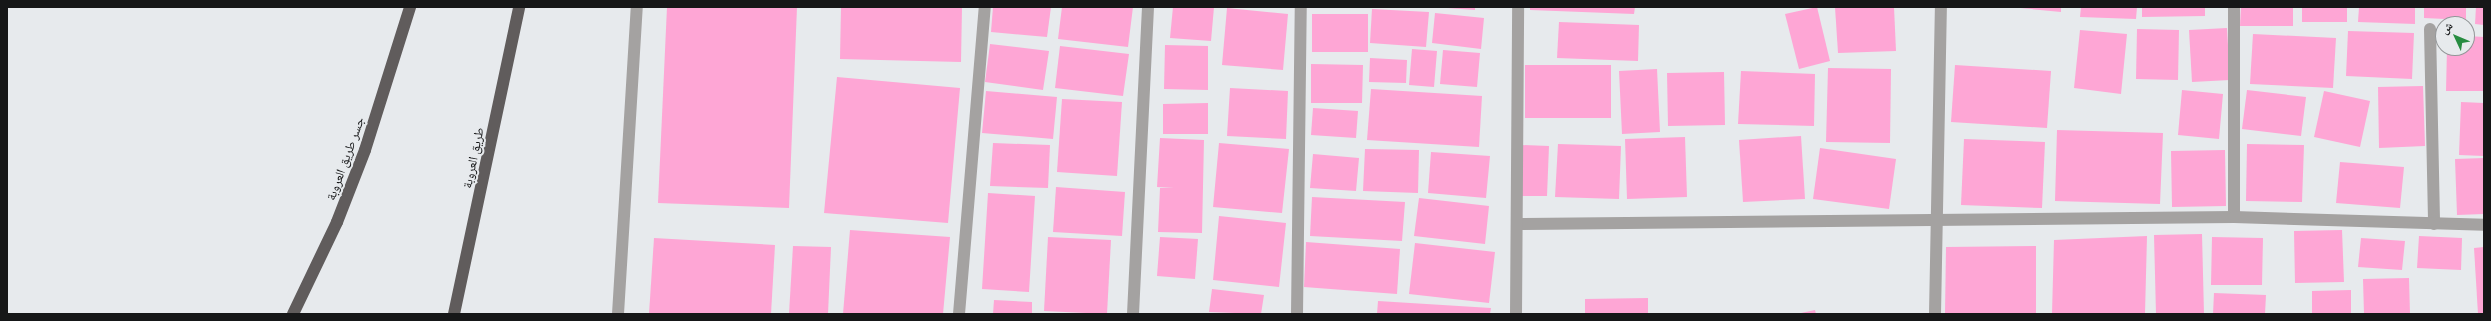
<!DOCTYPE html>
<meta charset="utf-8">
<style>
body{margin:0}
#map{position:relative;width:2491px;height:321px;overflow:hidden;background:#e7eaed;font-family:"Varela Round","Noto Naskh Arabic",sans-serif}
div>[style]{position:absolute}
[style*='--x']{left:calc(var(--x)*1px);top:calc(var(--y)*1px);width:calc(var(--w)*1px);rotate:calc(var(--a)*1deg)}
.building>*{inset:0;background:#fea6d5}
.minor>*{height:12px;margin:-6px;padding:0 6px;transform-origin:6px;border-radius:6px;background:#a4a2a1}
.trunk>*{height:12px;margin:-6px;padding:0 6px;transform-origin:6px;border-radius:6px;background:#605c5c}
span{translate:-50% -50%;white-space:nowrap;text-align:center;line-height:1.15;-webkit-text-stroke:4px #e7eaed;paint-order:stroke}
.street-label{font-size:13px;color:#161718}
.frame{position:absolute;inset:0;border:8px solid #161718;pointer-events:none}
.north{position:absolute;left:2435px;top:16px;width:40px;height:40px;box-sizing:border-box;background:#e7eaed;border:1px solid #939698;border-radius:50%;rotate:314deg;font-size:11px;font-weight:700;line-height:16px;text-align:center;color:#161718}
.north::after{content:'';display:block;margin:auto;width:14px;height:18px;background:#278c41;clip-path:polygon(50% 0,100% 100%,50% 72%,0 100%)}
</style>
<div id="map">
<div class="building">
<i style="clip-path:polygon(667px 7px,797px 7px,789px 208px,658px 203px)"></i>
<i style="clip-path:polygon(841px 7px,962px 7px,961px 62px,840px 59px)"></i>
<i style="clip-path:polygon(993px 7px,1051px 7px,1047px 37px,991px 32px)"></i>
<i style="clip-path:polygon(1062px 7px,1133px 7px,1128px 47px,1058px 39px)"></i>
<i style="clip-path:polygon(1173px 7px,1214px 7px,1211px 41px,1170px 38px)"></i>
<i style="clip-path:polygon(1433px 7px,1475px 7px,1475px 10px)"></i>
<i style="clip-path:polygon(1530px 7px,1635px 7px,1634px 14px,1530px 10px)"></i>
<i style="clip-path:polygon(1817px 7px,1830px 61px,1799px 69px,1785px 14px)"></i>
<i style="clip-path:polygon(1835px 7px,1894px 7px,1896px 51px,1838px 53px)"></i>
<i style="clip-path:polygon(2010px 7px,2061px 7px,2061px 12px)"></i>
<i style="clip-path:polygon(2081px 7px,2137px 7px,2136px 19px,2080px 17px)"></i>
<i style="clip-path:polygon(2142px 7px,2205px 7px,2205px 16px,2142px 17px)"></i>
<i style="clip-path:polygon(2241px 7px,2293px 7px,2293px 26px,2240px 26px)"></i>
<i style="clip-path:polygon(2302px 7px,2347px 7px,2347px 22px,2302px 22px)"></i>
<i style="clip-path:polygon(2359px 7px,2415px 7px,2415px 24px,2358px 22px)"></i>
<i style="clip-path:polygon(2424px 7px,2466px 7px,2466px 20px,2424px 18px)"></i>
<i style="clip-path:polygon(2476px 7px,2484px 7px,2484px 25px,2475px 24px)"></i>
<i style="clip-path:polygon(1227px 8px,1288px 14px,1283px 70px,1222px 65px)"></i>
<i style="clip-path:polygon(1372px 9px,1429px 12px,1426px 47px,1370px 43px)"></i>
<i style="clip-path:polygon(1435px 13px,1484px 18px,1481px 49px,1432px 43px)"></i>
<i style="clip-path:polygon(1312px 14px,1368px 14px,1368px 52px,1312px 52px)"></i>
<i style="clip-path:polygon(1559px 22px,1639px 25px,1638px 61px,1557px 58px)"></i>
<i style="clip-path:polygon(2227px 28px,2230px 80px,2192px 82px,2189px 30px)"></i>
<i style="clip-path:polygon(2137px 29px,2179px 30px,2178px 80px,2136px 79px)"></i>
<i style="clip-path:polygon(2080px 30px,2127px 34px,2121px 94px,2074px 88px)"></i>
<i style="clip-path:polygon(2348px 31px,2414px 33px,2412px 79px,2346px 76px)"></i>
<i style="clip-path:polygon(2253px 34px,2336px 38px,2333px 88px,2250px 84px)"></i>
<i style="clip-path:polygon(2467px 36px,2484px 37px,2484px 91px,2446px 91px,2447px 48px,2467px 48px)"></i>
<i style="clip-path:polygon(990px 44px,1049px 51px,1043px 90px,985px 82px)"></i>
<i style="clip-path:polygon(1165px 45px,1208px 46px,1208px 90px,1164px 89px)"></i>
<i style="clip-path:polygon(1060px 46px,1129px 54px,1123px 96px,1055px 88px)"></i>
<i style="clip-path:polygon(1412px 49px,1437px 51px,1434px 87px,1409px 85px)"></i>
<i style="clip-path:polygon(1443px 50px,1480px 53px,1477px 87px,1440px 84px)"></i>
<i style="clip-path:polygon(1370px 58px,1407px 60px,1406px 83px,1369px 82px)"></i>
<i style="clip-path:polygon(1311px 64px,1363px 65px,1362px 103px,1311px 103px)"></i>
<i style="clip-path:polygon(1525px 65px,1611px 65px,1611px 118px,1525px 118px)"></i>
<i style="clip-path:polygon(1955px 65px,2051px 71px,2047px 128px,1951px 122px)"></i>
<i style="clip-path:polygon(1828px 68px,1891px 69px,1890px 143px,1826px 142px)"></i>
<i style="clip-path:polygon(1657px 69px,1660px 132px,1622px 134px,1619px 71px)"></i>
<i style="clip-path:polygon(1741px 71px,1815px 74px,1814px 126px,1738px 124px)"></i>
<i style="clip-path:polygon(1724px 72px,1725px 125px,1668px 126px,1667px 73px)"></i>
<i style="clip-path:polygon(837px 77px,960px 88px,948px 223px,824px 213px)"></i>
<i style="clip-path:polygon(2423px 86px,2425px 146px,2379px 148px,2378px 87px)"></i>
<i style="clip-path:polygon(1230px 88px,1288px 91px,1286px 139px,1227px 136px)"></i>
<i style="clip-path:polygon(1371px 89px,1482px 96px,1479px 147px,1367px 140px)"></i>
<i style="clip-path:polygon(2182px 90px,2223px 94px,2219px 139px,2178px 135px)"></i>
<i style="clip-path:polygon(2247px 90px,2306px 97px,2301px 136px,2242px 129px)"></i>
<i style="clip-path:polygon(986px 91px,1057px 97px,1053px 139px,982px 133px)"></i>
<i style="clip-path:polygon(2324px 91px,2370px 101px,2360px 147px,2314px 137px)"></i>
<i style="clip-path:polygon(1062px 99px,1122px 102px,1117px 176px,1057px 172px)"></i>
<i style="clip-path:polygon(2461px 102px,2484px 103px,2484px 156px,2459px 155px)"></i>
<i style="clip-path:polygon(1208px 103px,1208px 134px,1163px 134px,1163px 104px)"></i>
<i style="clip-path:polygon(1313px 108px,1358px 111px,1356px 138px,1311px 135px)"></i>
<i style="clip-path:polygon(2057px 130px,2163px 133px,2160px 204px,2055px 201px)"></i>
<i style="clip-path:polygon(1801px 136px,1805px 199px,1743px 202px,1739px 140px)"></i>
<i style="clip-path:polygon(1685px 137px,1687px 197px,1627px 199px,1625px 139px)"></i>
<i style="clip-path:polygon(1160px 138px,1204px 140px,1202px 233px,1158px 232px,1160px 188px,1174px 188px,1157px 187px)"></i>
<i style="clip-path:polygon(1964px 139px,2045px 142px,2042px 208px,1961px 205px)"></i>
<i style="clip-path:polygon(993px 143px,1050px 145px,1048px 188px,990px 186px)"></i>
<i style="clip-path:polygon(1219px 143px,1289px 149px,1282px 213px,1213px 207px)"></i>
<i style="clip-path:polygon(1558px 144px,1621px 146px,1619px 199px,1555px 197px)"></i>
<i style="clip-path:polygon(2247px 144px,2304px 145px,2302px 202px,2246px 201px)"></i>
<i style="clip-path:polygon(1521px 145px,1549px 146px,1547px 196px,1520px 196px)"></i>
<i style="clip-path:polygon(1820px 148px,1896px 159px,1889px 209px,1813px 199px)"></i>
<i style="clip-path:polygon(1365px 149px,1419px 150px,1418px 193px,1363px 191px)"></i>
<i style="clip-path:polygon(2225px 150px,2226px 206px,2172px 207px,2171px 151px)"></i>
<i style="clip-path:polygon(1431px 152px,1490px 156px,1486px 198px,1428px 193px)"></i>
<i style="clip-path:polygon(1313px 154px,1359px 158px,1356px 191px,1310px 188px)"></i>
<i style="clip-path:polygon(2484px 158px,2484px 214px,2457px 215px,2455px 159px)"></i>
<i style="clip-path:polygon(2340px 162px,2404px 167px,2400px 208px,2336px 203px)"></i>
<i style="clip-path:polygon(1056px 187px,1125px 192px,1122px 236px,1053px 232px)"></i>
<i style="clip-path:polygon(988px 193px,1035px 196px,1029px 292px,982px 289px)"></i>
<i style="clip-path:polygon(1312px 197px,1405px 202px,1402px 241px,1310px 236px)"></i>
<i style="clip-path:polygon(1419px 198px,1489px 206px,1485px 244px,1414px 236px)"></i>
<i style="clip-path:polygon(1219px 216px,1286px 223px,1279px 287px,1213px 280px)"></i>
<i style="clip-path:polygon(850px 230px,950px 237px,943px 314px,843px 314px)"></i>
<i style="clip-path:polygon(2342px 230px,2344px 282px,2295px 283px,2294px 231px)"></i>
<i style="clip-path:polygon(2202px 234px,2204px 314px,2156px 314px,2154px 235px)"></i>
<i style="clip-path:polygon(2147px 236px,2145px 314px,2052px 314px,2054px 240px)"></i>
<i style="clip-path:polygon(2419px 236px,2462px 238px,2461px 270px,2417px 268px)"></i>
<i style="clip-path:polygon(1048px 237px,1111px 240px,1107px 314px,1044px 311px)"></i>
<i style="clip-path:polygon(1160px 237px,1198px 239px,1195px 279px,1157px 276px)"></i>
<i style="clip-path:polygon(2212px 237px,2263px 238px,2262px 285px,2211px 285px)"></i>
<i style="clip-path:polygon(654px 238px,775px 245px,771px 314px,649px 314px)"></i>
<i style="clip-path:polygon(2361px 238px,2405px 241px,2402px 270px,2358px 267px)"></i>
<i style="clip-path:polygon(1306px 242px,1400px 249px,1397px 294px,1304px 287px)"></i>
<i style="clip-path:polygon(1415px 243px,1495px 252px,1489px 303px,1409px 294px)"></i>
<i style="clip-path:polygon(793px 246px,831px 247px,828px 314px,789px 314px)"></i>
<i style="clip-path:polygon(2036px 246px,2036px 314px,1945px 314px,1946px 247px)"></i>
<i style="clip-path:polygon(2484px 247px,2484px 314px,2478px 314px,2474px 248px)"></i>
<i style="clip-path:polygon(2409px 278px,2410px 314px,2364px 314px,2363px 279px)"></i>
<i style="clip-path:polygon(1212px 289px,1264px 295px,1261px 314px,1209px 312px)"></i>
<i style="clip-path:polygon(2351px 290px,2351px 314px,2312px 314px,2312px 291px)"></i>
<i style="clip-path:polygon(2214px 293px,2266px 295px,2265px 314px,2213px 314px)"></i>
<i style="clip-path:polygon(1648px 298px,1648px 314px,1585px 314px,1585px 299px)"></i>
<i style="clip-path:polygon(994px 300px,1032px 302px,1032px 314px,993px 314px)"></i>
<i style="clip-path:polygon(1378px 301px,1491px 308px,1490px 314px,1377px 314px)"></i>
<i style="clip-path:polygon(1815px 310px,1816px 314px,1801px 314px,1801px 313px)"></i>
</div>
<div class="minor">
<i style="--x:2430;--y:29;--w:195;--a:88.8"></i>
<i style="--x:2234;--y:217;--w:210;--a:-90"></i>
<i style="--x:1518;--y:224;--w:716;--a:-0.56"></i>
<i style="--x:2234;--y:217;--w:250;--a:1.8"></i>
<i style="--x:618;--y:314;--w:308;--a:-86.5"></i>
<i style="--x:959;--y:314;--w:308;--a:-85.2"></i>
<i style="--x:1133;--y:314;--w:307;--a:-87.2"></i>
<i style="--x:1297;--y:314;--w:307;--a:-89.3"></i>
<i style="--x:1516;--y:314;--w:307;--a:-89.6"></i>
<i style="--x:1935;--y:314;--w:307;--a:-88.9"></i>
</div>
<div class="trunk">
<i style="--x:293;--y:314;--w:102;--a:-64.4"></i>
<i style="--x:337;--y:222;--w:77;--a:-68.7"></i>
<i style="--x:365;--y:150;--w:150;--a:-72.5"></i>
<i style="--x:454;--y:314;--w:314;--a:-78"></i>
</div>
<div class="street-label">
<span style="left:474px;top:158px;rotate:-78deg">طريق العروبة</span>
<span style="left:346px;top:159px;rotate:-70deg">جسر طريق العروبة</span>
</div>
<div class="frame"></div>
<div class="north">ش</div>
</div>
